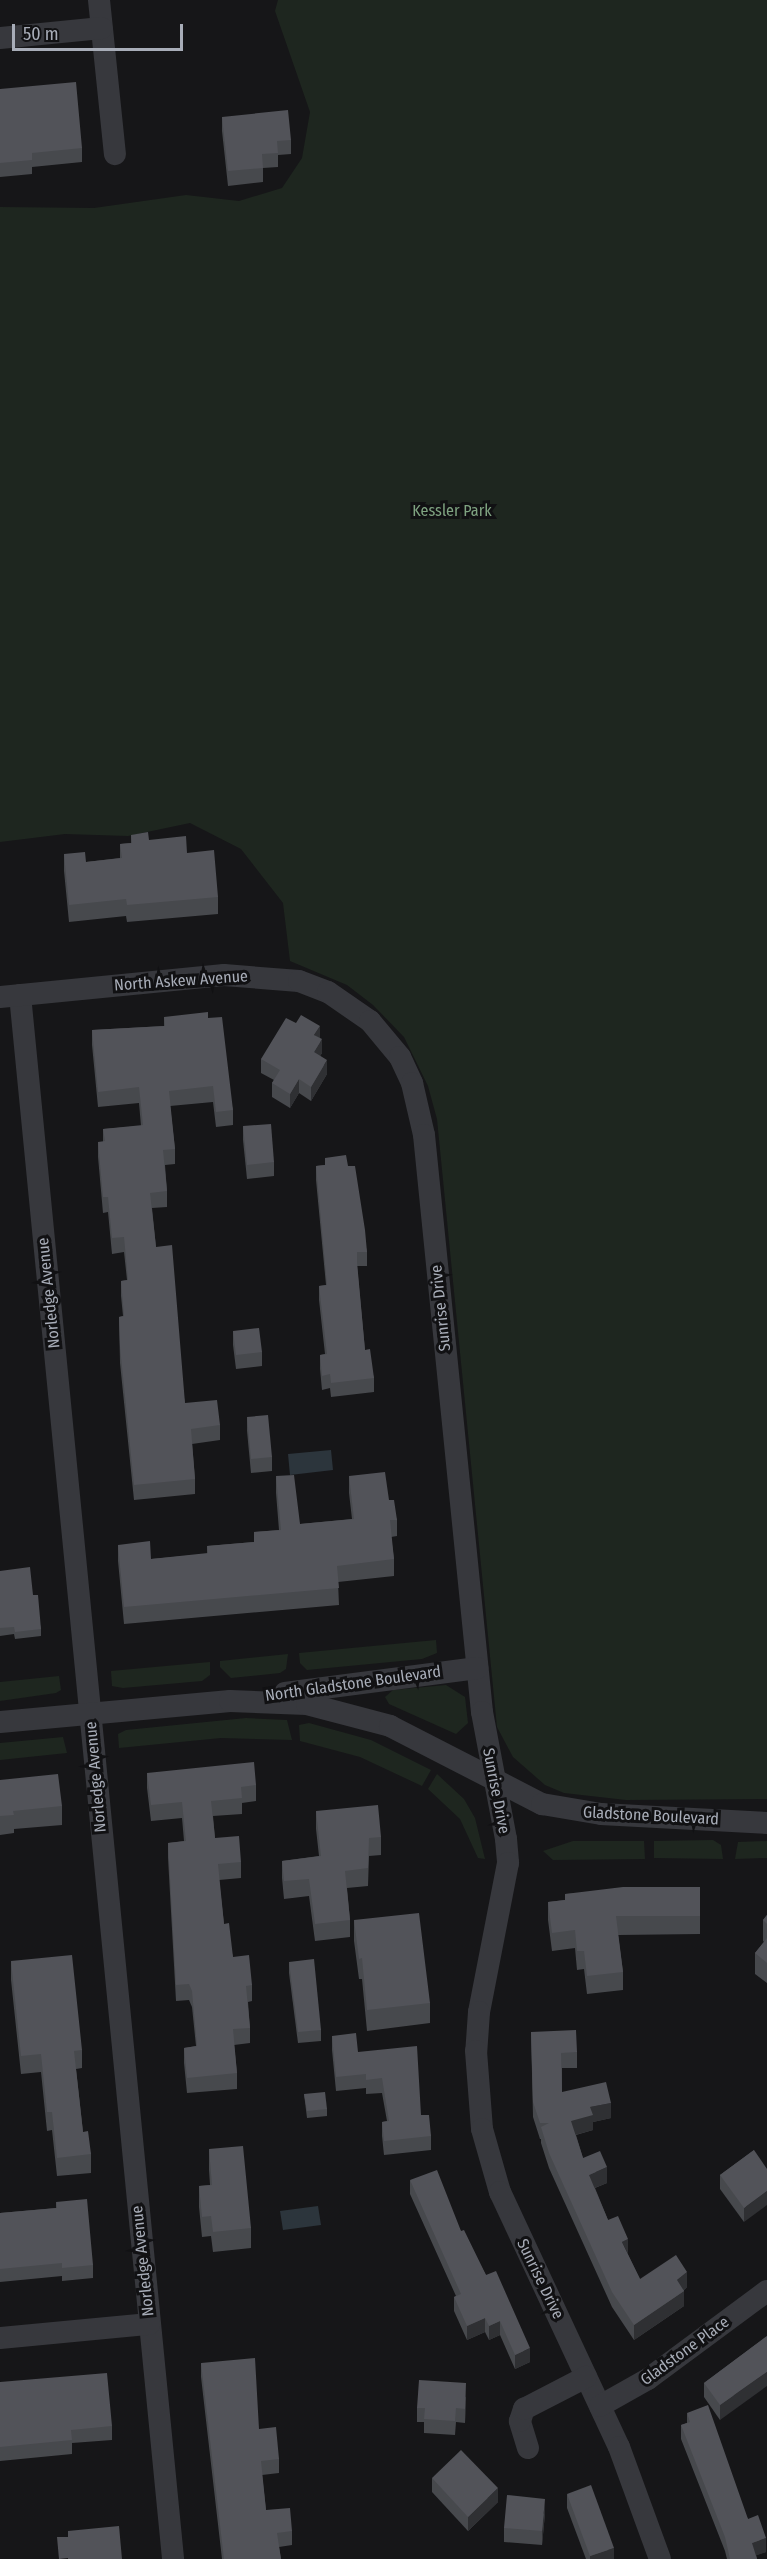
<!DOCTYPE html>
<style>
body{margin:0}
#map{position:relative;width:767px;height:2559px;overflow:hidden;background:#161618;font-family:"Fira Sans Condensed",sans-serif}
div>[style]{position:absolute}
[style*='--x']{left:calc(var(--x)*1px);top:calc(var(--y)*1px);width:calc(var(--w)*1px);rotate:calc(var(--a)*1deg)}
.green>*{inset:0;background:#1e261f}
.water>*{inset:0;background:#2c353c}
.minor>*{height:22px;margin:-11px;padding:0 11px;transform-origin:11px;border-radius:11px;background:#37383d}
.wall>*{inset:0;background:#47494d}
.shaded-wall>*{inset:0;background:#2f3033}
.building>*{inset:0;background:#525359}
span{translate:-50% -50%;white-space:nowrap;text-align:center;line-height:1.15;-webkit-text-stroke:6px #111113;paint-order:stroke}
.park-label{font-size:16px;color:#7fa381}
.street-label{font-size:16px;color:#a8adb8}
.scale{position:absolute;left:12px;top:24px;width:171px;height:27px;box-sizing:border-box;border:3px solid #a8adb8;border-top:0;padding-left:8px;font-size:18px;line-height:21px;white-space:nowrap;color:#a8adb8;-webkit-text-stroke:4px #111113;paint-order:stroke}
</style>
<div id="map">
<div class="green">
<i style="clip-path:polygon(278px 0,767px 0,767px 1799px,626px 1800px,564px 1793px,545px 1785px,513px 1757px,497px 1727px,437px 1119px,428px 1086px,404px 1037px,373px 1005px,347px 985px,290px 961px,283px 903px,241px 849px,190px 823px,128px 836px,65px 834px,0 842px,0 207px,94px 208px,186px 195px,239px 201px,282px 188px,302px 158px,310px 112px,275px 11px)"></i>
<i style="clip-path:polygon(436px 1640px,437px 1653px,422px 1659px,307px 1670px,300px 1663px,299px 1653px)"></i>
<i style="clip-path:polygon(288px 1654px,286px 1669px,280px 1673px,231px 1678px,220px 1667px,220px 1661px)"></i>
<i style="clip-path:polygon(210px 1662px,210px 1675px,202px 1681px,123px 1688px,112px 1686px,111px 1671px)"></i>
<i style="clip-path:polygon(59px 1676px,61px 1690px,56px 1693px,0 1701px,0 1682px)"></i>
<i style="clip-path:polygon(446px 1685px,465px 1697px,468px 1723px,456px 1734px,389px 1704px,385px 1697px,393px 1690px)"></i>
<i style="clip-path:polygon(246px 1718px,287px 1720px,292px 1740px,221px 1738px,119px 1748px,118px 1734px,126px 1730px)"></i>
<i style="clip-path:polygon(309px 1723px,371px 1740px,431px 1770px,422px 1786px,360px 1757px,300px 1741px,299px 1725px)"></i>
<i style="clip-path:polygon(63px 1737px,67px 1753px,0 1760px,0 1743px)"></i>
<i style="clip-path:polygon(437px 1774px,464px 1799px,475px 1818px,485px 1859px,478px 1858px,460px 1819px,428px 1789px)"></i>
<i style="clip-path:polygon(713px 1840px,721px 1845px,723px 1859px,654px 1858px,654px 1841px)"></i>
<i style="clip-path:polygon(573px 1841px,644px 1841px,645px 1859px,553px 1860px,543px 1851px)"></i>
<i style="clip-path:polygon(767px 1841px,767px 1858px,735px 1859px,738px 1842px)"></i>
</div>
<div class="water">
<i style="clip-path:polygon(331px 1450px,333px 1470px,290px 1475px,288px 1454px)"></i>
<i style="clip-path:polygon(318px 2206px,321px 2225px,283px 2230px,280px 2211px)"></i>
</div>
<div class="minor">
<i style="--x:99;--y:0;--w:155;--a:84.1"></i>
<i style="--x:0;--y:38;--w:102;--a:-5.6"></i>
<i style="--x:20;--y:995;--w:1571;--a:84.41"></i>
<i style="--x:0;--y:997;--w:225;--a:-5.6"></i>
<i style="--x:224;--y:975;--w:75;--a:4.6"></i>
<i style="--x:299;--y:981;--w:31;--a:21"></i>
<i style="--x:328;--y:992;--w:51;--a:34.6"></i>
<i style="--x:370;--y:1021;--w:47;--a:50.2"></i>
<i style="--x:400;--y:1057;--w:29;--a:65"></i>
<i style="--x:412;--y:1083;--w:53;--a:77"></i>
<i style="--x:424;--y:1135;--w:580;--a:84.26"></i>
<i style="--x:482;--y:1712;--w:129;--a:79.3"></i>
<i style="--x:506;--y:1839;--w:24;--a:85"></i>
<i style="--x:508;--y:1863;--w:152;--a:101"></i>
<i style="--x:479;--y:2012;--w:39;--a:94"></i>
<i style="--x:476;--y:2051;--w:78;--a:85.6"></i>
<i style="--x:482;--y:2129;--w:66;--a:74.1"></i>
<i style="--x:500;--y:2192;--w:281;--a:65"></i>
<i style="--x:619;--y:2447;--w:119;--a:69.9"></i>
<i style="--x:285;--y:1693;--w:194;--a:-7.4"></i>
<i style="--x:0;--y:1722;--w:231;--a:-5.2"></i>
<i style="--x:230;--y:1701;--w:77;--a:2.2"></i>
<i style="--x:307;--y:1704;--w:86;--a:14.8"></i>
<i style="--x:390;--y:1726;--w:171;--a:27.2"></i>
<i style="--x:542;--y:1804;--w:60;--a:9.6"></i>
<i style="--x:601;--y:1814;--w:166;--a:3.1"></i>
<i style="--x:0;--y:2338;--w:150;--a:-5.4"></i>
<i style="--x:600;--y:2406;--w:55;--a:-29.4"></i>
<i style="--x:648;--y:2379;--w:148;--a:-36.5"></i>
<i style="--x:528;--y:2448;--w:28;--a:-107"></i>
<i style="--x:520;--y:2421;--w:13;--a:-72"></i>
<i style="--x:524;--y:2409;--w:70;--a:-27.3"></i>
</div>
<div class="wall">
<i style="clip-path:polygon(0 89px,82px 148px,82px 162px,32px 167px,32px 174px,0 177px)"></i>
<i style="clip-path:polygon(222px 117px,291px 140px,291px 154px,278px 155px,278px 167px,263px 168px,263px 182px,228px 186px,222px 131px)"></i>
<i style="clip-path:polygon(131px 835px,149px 840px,187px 853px,218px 897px,218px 914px,127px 922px,126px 916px,69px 922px,64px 871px,64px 854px,86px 862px,120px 858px,120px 844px,131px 843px)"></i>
<i style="clip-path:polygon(164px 1017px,208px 1018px,233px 1110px,233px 1125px,216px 1127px,213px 1102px,170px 1106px,175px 1149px,175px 1164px,165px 1165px,167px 1191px,167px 1207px,152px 1208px,156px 1247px,185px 1403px,220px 1425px,220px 1440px,192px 1444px,195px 1479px,195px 1494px,134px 1500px,120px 1363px,119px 1317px,123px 1316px,121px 1296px,121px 1281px,127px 1280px,124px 1252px,112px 1254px,108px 1212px,103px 1213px,98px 1157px,98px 1142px,103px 1142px,103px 1129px,141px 1126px,139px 1103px,98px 1107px,92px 1045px,92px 1030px,164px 1026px)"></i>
<i style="clip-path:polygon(320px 1038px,322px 1053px,320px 1056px,327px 1074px,311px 1101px,299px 1093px,290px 1108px,272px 1097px,272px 1083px,274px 1080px,261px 1073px,261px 1059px)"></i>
<i style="clip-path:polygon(243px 1126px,274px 1162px,274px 1176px,247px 1179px,243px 1140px)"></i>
<i style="clip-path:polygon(325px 1158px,348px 1166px,367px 1252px,367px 1266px,357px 1266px,365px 1350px,374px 1378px,374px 1392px,331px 1397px,330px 1388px,322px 1390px,320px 1369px,320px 1355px,325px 1354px,319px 1300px,319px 1286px,326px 1285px,316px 1180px,316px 1166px,325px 1165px)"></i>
<i style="clip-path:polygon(233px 1331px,262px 1352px,262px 1366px,236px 1369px,233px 1345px)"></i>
<i style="clip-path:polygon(247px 1417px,272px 1457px,272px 1471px,251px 1473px,247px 1431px)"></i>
<i style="clip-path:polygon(276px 1476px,300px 1524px,352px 1519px,349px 1493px,349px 1476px,389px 1500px,397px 1520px,397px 1536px,391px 1537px,394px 1559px,394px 1576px,338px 1582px,339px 1605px,124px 1624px,118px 1561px,118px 1545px,151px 1559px,207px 1554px,207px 1546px,254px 1542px,254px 1532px,279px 1530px,276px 1493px)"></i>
<i style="clip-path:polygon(0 1571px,33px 1595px,41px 1629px,41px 1636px,15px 1639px,14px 1634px,0 1636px)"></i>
<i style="clip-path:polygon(147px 1773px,256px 1785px,256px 1801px,242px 1803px,242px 1814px,213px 1816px,215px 1838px,241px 1862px,241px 1878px,219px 1880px,224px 1924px,233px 1957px,252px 1985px,252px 2001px,248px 2002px,250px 2028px,250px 2043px,234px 2045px,237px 2073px,237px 2089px,187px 2093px,184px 2063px,184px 2048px,196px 2046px,192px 2007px,189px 2000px,176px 2001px,168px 1858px,168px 1843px,184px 1841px,182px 1818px,151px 1821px,147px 1788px)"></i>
<i style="clip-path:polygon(0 1780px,62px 1806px,62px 1825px,14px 1829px,14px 1833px,0 1835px)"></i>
<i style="clip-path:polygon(316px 1811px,381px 1837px,381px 1855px,369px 1856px,368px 1886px,347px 1888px,350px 1920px,350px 1937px,315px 1941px,309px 1896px,284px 1899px,282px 1878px,282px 1861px,319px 1856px,316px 1829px)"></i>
<i style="clip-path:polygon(700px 1887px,700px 1934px,618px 1935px,623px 1972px,623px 1990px,587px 1994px,584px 1969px,577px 1970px,575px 1948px,552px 1951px,548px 1920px,548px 1902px,565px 1900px,565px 1894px)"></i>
<i style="clip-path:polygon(767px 1915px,767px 1983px,755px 1974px,755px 1953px,764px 1942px,763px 1941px,763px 1920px)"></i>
<i style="clip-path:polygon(354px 1920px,430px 2003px,430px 2023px,367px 2031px,362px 1979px,359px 1979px,354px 1941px)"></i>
<i style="clip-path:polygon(11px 1961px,82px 2050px,82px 2068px,76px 2069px,83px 2132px,91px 2154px,91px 2173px,57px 2176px,52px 2130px,47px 2131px,41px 2072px,21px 2074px,11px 1980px)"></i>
<i style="clip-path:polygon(289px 1962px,321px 2030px,321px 2041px,298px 2043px,289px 1973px)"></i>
<i style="clip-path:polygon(531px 2032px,577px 2052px,577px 2068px,562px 2068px,562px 2092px,611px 2118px,593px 2122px,593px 2130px,576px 2135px,583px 2158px,607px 2183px,595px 2188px,608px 2220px,628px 2255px,640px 2279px,687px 2287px,684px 2290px,684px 2306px,634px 2340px,612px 2307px,549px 2168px,541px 2143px,541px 2139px,540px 2139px,533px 2117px)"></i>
<i style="clip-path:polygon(332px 2036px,358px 2052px,421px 2115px,431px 2136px,431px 2150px,384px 2155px,382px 2136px,382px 2122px,387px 2121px,382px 2093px,366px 2094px,366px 2088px,336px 2091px,332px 2050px)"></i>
<i style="clip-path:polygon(304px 2094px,327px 2109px,327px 2116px,307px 2118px)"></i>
<i style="clip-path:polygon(209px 2149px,251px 2228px,251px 2248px,213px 2252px,211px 2236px,202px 2237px,199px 2207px,199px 2186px,210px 2185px,209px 2170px)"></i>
<i style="clip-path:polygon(754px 2150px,744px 2222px,720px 2189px,720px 2175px)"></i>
<i style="clip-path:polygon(410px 2180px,461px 2231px,486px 2275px,530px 2362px,515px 2369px,500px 2335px,489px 2340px,485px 2332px,467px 2340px,454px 2311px,454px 2297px,456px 2296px,410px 2194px)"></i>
<i style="clip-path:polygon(56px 2202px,93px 2265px,93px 2278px,62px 2281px,62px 2276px,0 2282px,0 2213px,56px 2208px)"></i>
<i style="clip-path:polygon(767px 2336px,720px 2420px,704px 2397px,704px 2383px)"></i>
<i style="clip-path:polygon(201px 2363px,259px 2429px,279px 2459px,279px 2473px,262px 2475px,266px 2510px,292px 2531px,292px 2545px,279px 2547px,281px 2559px,222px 2559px,201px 2377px)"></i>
<i style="clip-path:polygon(0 2382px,112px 2426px,112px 2440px,72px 2443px,72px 2454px,0 2461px)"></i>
<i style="clip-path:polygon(466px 2397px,465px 2423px,456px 2422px,455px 2435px,424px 2433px,424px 2422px,417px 2422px,417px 2408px)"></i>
<i style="clip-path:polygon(687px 2413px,748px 2519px,766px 2552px,756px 2555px,757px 2559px,727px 2559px,725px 2551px,681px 2439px,681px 2425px,687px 2423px)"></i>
<i style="clip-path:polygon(432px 2478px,498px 2502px,468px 2531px,432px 2492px)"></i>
<i style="clip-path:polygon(567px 2494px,614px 2559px,586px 2559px,567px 2508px)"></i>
<i style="clip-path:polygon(545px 2513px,542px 2545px,504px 2542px,504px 2528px)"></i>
</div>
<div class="shaded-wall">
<i style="clip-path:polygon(320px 1026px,320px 1040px,314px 1035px)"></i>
<i style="clip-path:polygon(322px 1039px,322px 1053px,314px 1066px,314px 1052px)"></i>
<i style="clip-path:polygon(327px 1060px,327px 1074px,311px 1101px,311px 1087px)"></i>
<i style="clip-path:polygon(299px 1079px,299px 1093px,290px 1108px,290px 1094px)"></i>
<i style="clip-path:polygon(611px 2103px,611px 2118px,593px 2122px,593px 2130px,571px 2136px,571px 2121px,590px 2107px)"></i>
<i style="clip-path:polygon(607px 2167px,607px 2183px,589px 2190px,589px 2175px)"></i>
<i style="clip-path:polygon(767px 2191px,767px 2205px,744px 2222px,744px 2208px)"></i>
<i style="clip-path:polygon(628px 2239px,628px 2254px,622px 2242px)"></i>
<i style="clip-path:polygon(687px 2272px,687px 2287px,677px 2295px,677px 2280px)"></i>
<i style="clip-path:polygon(684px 2291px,684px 2306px,634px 2340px,634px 2325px)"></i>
<i style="clip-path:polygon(485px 2318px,485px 2332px,467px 2340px,467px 2326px)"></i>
<i style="clip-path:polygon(500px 2321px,500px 2335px,489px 2340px,489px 2326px)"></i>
<i style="clip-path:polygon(530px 2348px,530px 2362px,515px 2369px,515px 2355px)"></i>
<i style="clip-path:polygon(767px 2372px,767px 2386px,720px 2420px,720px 2405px)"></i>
<i style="clip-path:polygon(466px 2383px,466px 2397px,465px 2423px,465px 2409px)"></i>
<i style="clip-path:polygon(498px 2488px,498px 2502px,468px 2531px,468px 2517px)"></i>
<i style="clip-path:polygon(545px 2499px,545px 2513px,542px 2545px,542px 2531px)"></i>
<i style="clip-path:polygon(766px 2538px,766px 2552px,752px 2557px,752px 2543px)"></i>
<i style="clip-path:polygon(614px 2548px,614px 2559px,590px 2559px,590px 2556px)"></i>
</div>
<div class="building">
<i style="clip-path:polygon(76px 82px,82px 148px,32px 153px,32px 160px,0 163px,0 89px)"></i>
<i style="clip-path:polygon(288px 110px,291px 140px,277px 141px,278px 153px,262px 154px,263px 168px,228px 171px,222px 117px)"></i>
<i style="clip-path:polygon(148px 832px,149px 840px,186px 836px,187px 853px,214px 850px,218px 897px,127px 905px,126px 899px,69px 905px,64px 854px,85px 852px,86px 862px,122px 858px,120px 844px,132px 843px,131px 835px)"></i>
<i style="clip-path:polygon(208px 1012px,208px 1018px,222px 1017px,233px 1110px,216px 1112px,213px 1086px,169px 1091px,175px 1149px,163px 1150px,167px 1191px,150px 1193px,156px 1247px,172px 1245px,185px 1403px,217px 1400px,220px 1425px,191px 1429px,195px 1479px,134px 1485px,120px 1347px,119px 1317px,124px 1316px,121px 1281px,128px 1280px,124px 1237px,112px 1238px,108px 1197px,103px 1197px,98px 1142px,105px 1141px,103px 1129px,143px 1125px,139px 1087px,98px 1092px,92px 1030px,165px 1026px,164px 1017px)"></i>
<i style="clip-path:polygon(301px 1015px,320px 1026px,314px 1035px,322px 1039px,314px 1052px,327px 1060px,311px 1087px,299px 1079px,290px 1094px,272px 1083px,280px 1070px,261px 1059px,286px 1018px,296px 1023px)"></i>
<i style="clip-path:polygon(271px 1124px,274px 1162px,247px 1165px,243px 1126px)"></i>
<i style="clip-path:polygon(346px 1155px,348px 1166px,355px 1166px,365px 1230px,367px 1252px,357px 1252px,357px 1262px,365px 1350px,370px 1349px,374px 1378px,331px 1383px,330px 1374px,322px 1376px,320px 1355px,327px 1354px,319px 1286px,327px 1285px,316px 1166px,325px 1165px,325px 1158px)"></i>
<i style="clip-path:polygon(259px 1328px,262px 1352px,236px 1355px,233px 1331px)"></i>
<i style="clip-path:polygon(268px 1415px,272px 1457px,251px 1459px,247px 1417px)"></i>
<i style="clip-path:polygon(385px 1472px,389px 1500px,394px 1500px,397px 1520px,390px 1520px,394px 1559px,337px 1566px,339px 1588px,124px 1607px,118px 1545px,150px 1541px,151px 1559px,208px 1553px,207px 1546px,254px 1542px,254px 1532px,281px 1530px,276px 1476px,294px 1475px,300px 1524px,354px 1519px,349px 1476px)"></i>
<i style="clip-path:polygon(30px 1567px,33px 1595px,38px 1595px,41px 1629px,15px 1632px,14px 1627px,0 1628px,0 1571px)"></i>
<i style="clip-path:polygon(254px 1762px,256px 1785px,241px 1787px,242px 1798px,211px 1801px,215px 1838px,239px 1836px,241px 1862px,218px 1864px,224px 1924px,229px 1923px,233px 1957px,249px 1955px,252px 1985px,246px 1986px,250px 2028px,233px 2029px,237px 2073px,187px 2078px,184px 2048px,197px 2046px,192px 1991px,189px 1984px,176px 1985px,168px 1843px,186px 1841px,182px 1802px,151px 1805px,147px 1773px)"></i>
<i style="clip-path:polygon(58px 1774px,62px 1806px,13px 1811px,14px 1815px,0 1816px,0 1780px)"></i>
<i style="clip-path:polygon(378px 1805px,381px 1837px,369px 1838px,368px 1868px,345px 1871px,350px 1920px,315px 1924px,309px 1879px,284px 1881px,282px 1861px,321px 1856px,316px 1811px)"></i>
<i style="clip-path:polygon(623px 1887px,700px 1887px,700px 1916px,616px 1916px,623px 1972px,587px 1976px,584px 1951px,577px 1951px,575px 1930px,552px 1933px,548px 1902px,565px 1900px,565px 1894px)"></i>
<i style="clip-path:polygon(419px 1913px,430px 2003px,367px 2010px,362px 1958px,359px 1959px,354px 1920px)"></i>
<i style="clip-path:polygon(767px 1915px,767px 1924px,763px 1920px)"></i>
<i style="clip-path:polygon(767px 1938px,767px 1963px,755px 1953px)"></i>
<i style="clip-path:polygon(72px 1955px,82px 2050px,74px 2051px,83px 2132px,88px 2131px,91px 2154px,57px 2158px,52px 2112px,47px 2112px,41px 2054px,21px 2056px,11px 1961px)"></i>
<i style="clip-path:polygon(314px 1959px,321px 2030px,298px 2032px,289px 1962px)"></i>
<i style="clip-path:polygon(576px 2030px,577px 2052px,561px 2053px,562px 2092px,606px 2082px,611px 2103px,590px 2107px,593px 2115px,571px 2121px,583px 2158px,600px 2151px,607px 2167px,589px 2175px,608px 2220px,618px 2216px,628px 2239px,622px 2242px,640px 2279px,676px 2255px,687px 2272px,677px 2280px,684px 2291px,634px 2325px,612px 2292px,549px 2153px,541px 2127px,549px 2123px,540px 2123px,533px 2102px,531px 2032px)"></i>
<i style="clip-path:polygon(356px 2033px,358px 2052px,417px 2046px,421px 2115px,429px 2115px,431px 2136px,384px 2141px,382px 2122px,389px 2121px,382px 2078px,366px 2080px,366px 2074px,336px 2077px,332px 2036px)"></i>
<i style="clip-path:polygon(325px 2092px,327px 2109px,307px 2111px,304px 2094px)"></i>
<i style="clip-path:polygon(243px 2146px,251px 2228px,213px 2232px,211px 2216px,202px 2217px,199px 2186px,212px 2185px,209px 2149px)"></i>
<i style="clip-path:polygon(754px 2150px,767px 2169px,767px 2191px,744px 2208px,720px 2175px)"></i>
<i style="clip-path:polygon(437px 2170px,461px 2231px,464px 2230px,486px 2275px,496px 2271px,530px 2348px,515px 2355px,500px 2321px,489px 2326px,485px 2318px,467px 2326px,454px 2297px,461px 2294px,410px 2180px)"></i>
<i style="clip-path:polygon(87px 2199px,93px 2265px,62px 2268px,62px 2263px,0 2269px,0 2213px,57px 2208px,56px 2202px)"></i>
<i style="clip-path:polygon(767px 2336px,767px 2372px,720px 2405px,704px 2383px)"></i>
<i style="clip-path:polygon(255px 2358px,259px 2429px,276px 2427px,279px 2459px,261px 2461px,266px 2510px,290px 2508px,292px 2531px,277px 2533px,281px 2559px,224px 2559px,201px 2363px)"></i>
<i style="clip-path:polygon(107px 2373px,112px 2426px,71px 2430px,72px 2440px,0 2447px,0 2382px)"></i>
<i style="clip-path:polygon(419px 2380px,466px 2383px,465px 2409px,456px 2408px,455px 2421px,424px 2419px,425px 2408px,417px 2408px)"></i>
<i style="clip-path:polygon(708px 2405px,748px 2519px,758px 2515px,766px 2538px,752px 2543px,757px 2559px,730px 2559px,725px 2537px,681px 2425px,690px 2422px,687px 2413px)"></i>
<i style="clip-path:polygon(461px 2450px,498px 2488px,468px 2517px,432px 2478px)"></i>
<i style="clip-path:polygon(591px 2485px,614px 2548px,590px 2556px,567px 2494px)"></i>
<i style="clip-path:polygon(507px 2495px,545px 2499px,542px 2531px,504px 2528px)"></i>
<i style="clip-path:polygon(119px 2526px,122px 2559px,68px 2559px,68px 2558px,59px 2559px,57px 2537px,68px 2537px,68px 2531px)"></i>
</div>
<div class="park-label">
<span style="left:452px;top:511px">Kessler Park</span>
</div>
<div class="street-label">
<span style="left:181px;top:981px;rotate:-4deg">North Askew Avenue</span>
<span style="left:49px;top:1293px;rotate:-96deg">Norledge Avenue</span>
<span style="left:441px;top:1308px;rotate:-96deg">Sunrise Drive</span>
<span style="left:353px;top:1684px;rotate:-8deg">North Gladstone Boulevard</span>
<span style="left:96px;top:1777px;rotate:-95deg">Norledge Avenue</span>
<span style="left:496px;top:1791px;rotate:79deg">Sunrise Drive</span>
<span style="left:651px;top:1816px;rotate:3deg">Gladstone Boulevard</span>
<span style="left:143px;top:2261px;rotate:-96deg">Norledge Avenue</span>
<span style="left:540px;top:2279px;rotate:64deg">Sunrise Drive</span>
<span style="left:685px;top:2351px;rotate:-36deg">Gladstone Place</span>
</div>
<div class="scale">50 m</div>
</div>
